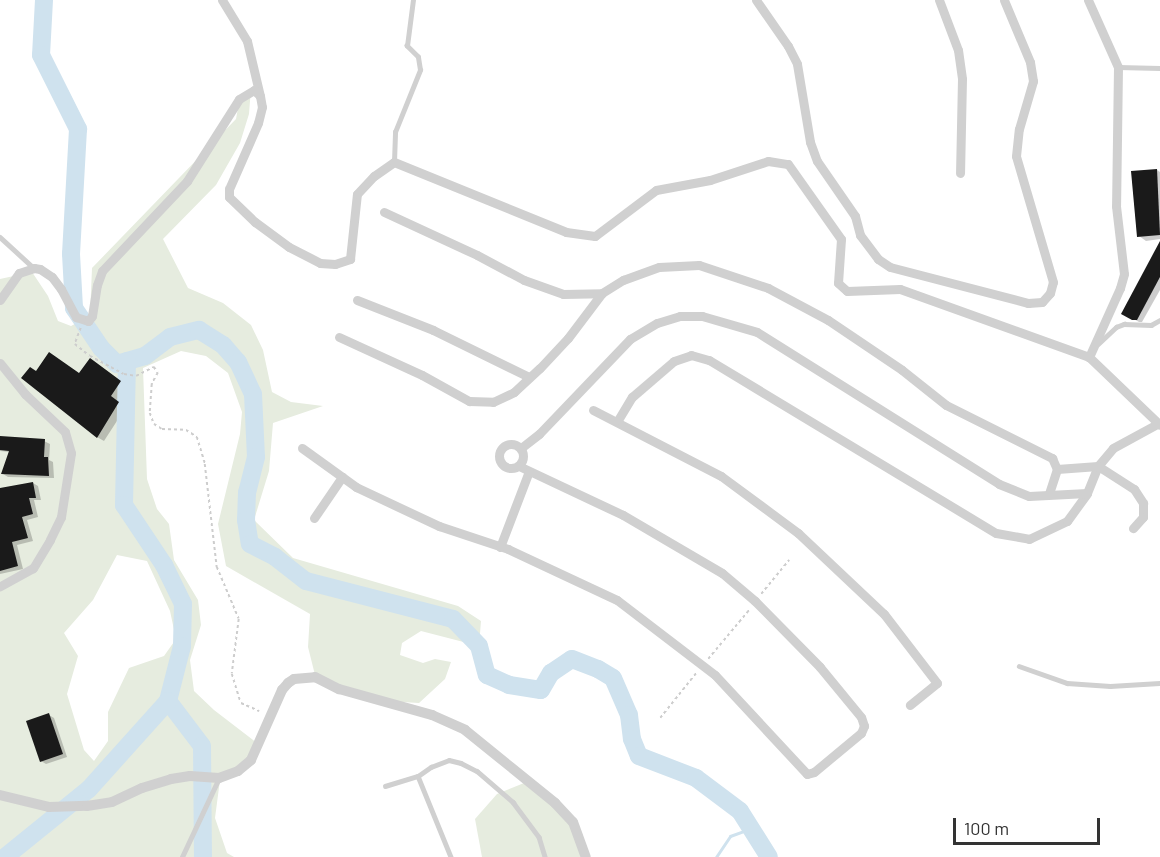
<!DOCTYPE html>
<style>
body{margin:0}
#map{position:relative;width:1160px;height:857px;overflow:hidden;background:#fff;font-family:Barlow,sans-serif}
div>[style]{position:absolute}
[style*='--x']{left:calc(var(--x)*1px);top:calc(var(--y)*1px);width:calc(var(--w)*1px);rotate:calc(var(--a)*1deg)}
.green>*{inset:0;background:#e6ecdf}
.shadow>*{inset:0;background:#0003}
.stream>*{height:3px;margin:-1.5px;padding:0 1.5px;transform-origin:1.5px;border-radius:1.5px;background:#cfe2ee}
.river>*{height:18px;margin:-9px;padding:0 9px;transform-origin:9px;border-radius:9px;background:#cfe2ee}
.building>*{inset:0;background:#1a1a1a}
.path>*{height:1.5px;margin-top:-0.75px;transform-origin:0;background:repeating-linear-gradient(90deg,#cdcdcd 0 3px,transparent 0 6px)}
.service>*{height:4.5px;margin:-2.25px;padding:0 2.25px;transform-origin:2.25px;border-radius:2.25px;background:#d0d0d0}
.minor>*{height:9px;margin:-4.5px;padding:0 4.5px;transform-origin:4.5px;border-radius:4.5px;background:#d0d0d0}
.minor>.ring{margin:-4.5px;padding:0;box-sizing:content-box;background:none;border:9px solid #d0d0d0;border-radius:50%}
.tertiary>*{height:10px;margin:-5px;padding:0 5px;transform-origin:5px;border-radius:5px;background:#d0d0d0}
span{translate:-50% -50%;white-space:nowrap;text-align:center;line-height:1.15;-webkit-text-stroke:6px #fff;paint-order:stroke}
.scale{position:absolute;left:953px;top:818px;width:147px;height:27px;box-sizing:border-box;border:3px solid #333;border-top:0;padding-left:8px;font-size:18px;line-height:21px;white-space:nowrap;color:#333;-webkit-text-stroke:4px #fff;paint-order:stroke}
</style>
<div id="map">
<div class="green">
<i style="clip-path:polygon(evenodd,251px 88px,249px 114px,240px 143px,216px 185px,163px 239px,188px 288px,223px 303px,251px 325px,263px 350px,272px 392px,291px 402px,323px 406px,273px 423px,269px 471px,254px 520px,293px 558px,458px 606px,481px 621px,479px 646px,421px 631px,402px 643px,400px 655px,423px 663px,435px 659px,451px 662px,445px 679px,419px 703px,369px 700px,316px 679px,308px 647px,310px 614px,226px 566px,218px 524px,240px 434px,242px 412px,228px 373px,206px 356px,181px 351px,143px 368px,147px 479px,157px 509px,169px 524px,174px 560px,198px 600px,201px 625px,190px 660px,194px 691px,214px 710px,261px 746px,220px 780px,215px 818px,227px 853px,234px 857px,0 857px,0 279px,32px 272px,48px 296px,58px 321px,71px 326px,90px 316px,92px 268px,236px 119px,240px 97px,251px 88px,117px 555px,147px 561px,170px 611px,176px 639px,164px 656px,129px 668px,108px 712px,108px 741px,94px 761px,84px 750px,67px 694px,78px 656px,64px 633px,93px 600px,117px 555px)"></i>
<i style="clip-path:polygon(529px 781px,574px 824px,586px 857px,482px 857px,475px 819px,497px 794px)"></i>
</div>
<div class="shadow">
<i style="clip-path:polygon(1157px 170px,1160px 172px,1160px 239px,1146px 241px,1139px 236px)"></i>
<i style="clip-path:polygon(1160px 253px,1160px 290px,1142px 322px,1139px 322px,1123px 313px)"></i>
<i style="clip-path:polygon(97px 364px,128px 386px,117px 401px,126px 407px,104px 441px,97px 437px,37px 372px,80px 375px)"></i>
<i style="clip-path:polygon(0 437px,44px 441px,50px 444px,49px 460px,53px 462px,54px 478px,8px 477px,3px 474px,10px 452px,0 451px)"></i>
<i style="clip-path:polygon(33px 483px,38px 486px,41px 500px,34px 500px,38px 517px,27px 520px,33px 541px,17px 545px,23px 569px,0 574px,0 490px)"></i>
<i style="clip-path:polygon(49px 715px,54px 718px,67px 757px,46px 764px,41px 761px)"></i>
</div>
<div class="stream">
<i style="--x:716;--y:857;--w:25;--a:-56"></i>
<i style="--x:730;--y:836;--w:15;--a:-20"></i>
<i style="--x:744;--y:831;--w:13;--a:18"></i>
</div>
<div class="river">
<i style="--x:44;--y:0;--w:55;--a:93.1"></i>
<i style="--x:41;--y:55;--w:83;--a:63.4"></i>
<i style="--x:78;--y:129;--w:125;--a:93.2"></i>
<i style="--x:71;--y:254;--w:54;--a:86.8"></i>
<i style="--x:74;--y:308;--w:48;--a:56"></i>
<i style="--x:101;--y:348;--w:23;--a:45"></i>
<i style="--x:117;--y:364;--w:29;--a:-16"></i>
<i style="--x:145;--y:356;--w:31;--a:-37"></i>
<i style="--x:170;--y:337;--w:30;--a:-14"></i>
<i style="--x:199;--y:330;--w:28;--a:32"></i>
<i style="--x:223;--y:345;--w:23;--a:49"></i>
<i style="--x:238;--y:362;--w:35;--a:65"></i>
<i style="--x:253;--y:394;--w:63;--a:87.3"></i>
<i style="--x:256;--y:457;--w:36;--a:104"></i>
<i style="--x:247;--y:492;--w:28;--a:92"></i>
<i style="--x:246;--y:520;--w:24;--a:81"></i>
<i style="--x:250;--y:544;--w:28;--a:27"></i>
<i style="--x:275;--y:557;--w:39;--a:38"></i>
<i style="--x:306;--y:581;--w:152;--a:14.5"></i>
<i style="--x:453;--y:619;--w:37;--a:46"></i>
<i style="--x:479;--y:646;--w:30;--a:75"></i>
<i style="--x:487;--y:675;--w:24;--a:24"></i>
<i style="--x:509;--y:685;--w:32;--a:9"></i>
<i style="--x:541;--y:690;--w:20;--a:-60"></i>
<i style="--x:551;--y:673;--w:25;--a:-34"></i>
<i style="--x:572;--y:659;--w:28;--a:21"></i>
<i style="--x:598;--y:669;--w:17;--a:31"></i>
<i style="--x:613;--y:678;--w:40;--a:66.6"></i>
<i style="--x:629;--y:715;--w:24;--a:83"></i>
<i style="--x:632;--y:739;--w:18;--a:68"></i>
<i style="--x:639;--y:756;--w:61;--a:21.1"></i>
<i style="--x:696;--y:778;--w:55;--a:36.9"></i>
<i style="--x:740;--y:811;--w:54;--a:57.8"></i>
<i style="--x:127;--y:361;--w:144;--a:91.2"></i>
<i style="--x:124;--y:505;--w:72;--a:56.3"></i>
<i style="--x:164;--y:565;--w:43;--a:64"></i>
<i style="--x:183;--y:604;--w:42;--a:91.4"></i>
<i style="--x:182;--y:646;--w:57;--a:104.3"></i>
<i style="--x:168;--y:701;--w:56;--a:52.9"></i>
<i style="--x:202;--y:746;--w:111;--a:89.5"></i>
<i style="--x:5;--y:857;--w:108;--a:-39"></i>
<i style="--x:89;--y:789;--w:118;--a:-48.1"></i>
</div>
<div class="building">
<i style="clip-path:polygon(1157px 169px,1160px 235px,1137px 237px,1131px 171px)"></i>
<i style="clip-path:polygon(1160px 241px,1160px 277px,1137px 320px,1132px 320px,1121px 314px)"></i>
<i style="clip-path:polygon(49px 352px,79px 373px,90px 358px,121px 381px,111px 396px,119px 402px,97px 438px,21px 378px,30px 367px,36px 371px)"></i>
<i style="clip-path:polygon(0 436px,45px 439px,44px 457px,48px 457px,49px 476px,1px 474px,9px 451px,0 450px)"></i>
<i style="clip-path:polygon(33px 482px,36px 498px,29px 498px,33px 514px,22px 517px,28px 538px,12px 542px,18px 566px,0 571px,0 488px)"></i>
<i style="clip-path:polygon(49px 713px,63px 754px,40px 762px,26px 721px)"></i>
</div>
<div class="path">
<i style="--x:81;--y:328;--w:17;--a:111"></i>
<i style="--x:75;--y:344;--w:19;--a:39"></i>
<i style="--x:90;--y:356;--w:38;--a:28"></i>
<i style="--x:124;--y:374;--w:12;--a:9"></i>
<i style="--x:136;--y:376;--w:20;--a:-27"></i>
<i style="--x:154;--y:367;--w:7;--a:56"></i>
<i style="--x:158;--y:373;--w:13;--a:119"></i>
<i style="--x:152;--y:384;--w:29;--a:94"></i>
<i style="--x:150;--y:413;--w:12;--a:70"></i>
<i style="--x:154;--y:424;--w:9;--a:32"></i>
<i style="--x:162;--y:429;--w:24;--a:2"></i>
<i style="--x:186;--y:430;--w:13;--a:32"></i>
<i style="--x:197;--y:437;--w:28;--a:73"></i>
<i style="--x:205;--y:464;--w:104;--a:83.4"></i>
<i style="--x:217;--y:567;--w:56;--a:67.1"></i>
<i style="--x:239;--y:619;--w:55;--a:97.3"></i>
<i style="--x:232;--y:674;--w:30;--a:73"></i>
<i style="--x:241;--y:703;--w:20;--a:24"></i>
<i style="--x:761;--y:594;--w:44;--a:-50.5"></i>
<i style="--x:708;--y:659;--w:64;--a:-50.1"></i>
<i style="--x:660;--y:718;--w:59;--a:-51.2"></i>
</div>
<div class="service">
<i style="--x:1118;--y:67;--w:42;--a:1.4"></i>
<i style="--x:394;--y:162;--w:30;--a:-88"></i>
<i style="--x:395;--y:132;--w:67;--a:-68"></i>
<i style="--x:420;--y:70;--w:13;--a:-99"></i>
<i style="--x:418;--y:57;--w:16;--a:-135"></i>
<i style="--x:407;--y:46;--w:46;--a:-82.6"></i>
<i style="--x:0;--y:237;--w:46;--a:42.4"></i>
<i style="--x:1098;--y:344;--w:25;--a:-43"></i>
<i style="--x:1116;--y:327;--w:9;--a:-21"></i>
<i style="--x:1124;--y:324;--w:27;--a:2"></i>
<i style="--x:1151;--y:325;--w:10;--a:-29"></i>
<i style="--x:1019;--y:666;--w:51;--a:19.5"></i>
<i style="--x:1067;--y:683;--w:43;--a:4"></i>
<i style="--x:1110;--y:686;--w:50;--a:-3.4"></i>
<i style="--x:418;--y:776;--w:87;--a:67.8"></i>
<i style="--x:385;--y:786;--w:34;--a:-17"></i>
<i style="--x:418;--y:776;--w:16;--a:-35"></i>
<i style="--x:431;--y:767;--w:19;--a:-21"></i>
<i style="--x:449;--y:760;--w:12;--a:14"></i>
<i style="--x:461;--y:763;--w:18;--a:27"></i>
<i style="--x:477;--y:771;--w:48;--a:40.7"></i>
<i style="--x:513;--y:802;--w:44;--a:53.4"></i>
<i style="--x:539;--y:837;--w:21;--a:73"></i>
<i style="--x:182;--y:857;--w:87;--a:-64.9"></i>
</div>
<div class="minor">
<i style="--x:222;--y:0;--w:48;--a:58.6"></i>
<i style="--x:247;--y:41;--w:57;--a:76.7"></i>
<i style="--x:756;--y:0;--w:56;--a:55.2"></i>
<i style="--x:788;--y:46;--w:20;--a:63"></i>
<i style="--x:797;--y:64;--w:79;--a:80.5"></i>
<i style="--x:810;--y:142;--w:20;--a:70"></i>
<i style="--x:817;--y:161;--w:67;--a:55.4"></i>
<i style="--x:855;--y:216;--w:20;--a:75"></i>
<i style="--x:860;--y:235;--w:30;--a:53"></i>
<i style="--x:878;--y:259;--w:14;--a:34"></i>
<i style="--x:890;--y:267;--w:143;--a:14.6"></i>
<i style="--x:1028;--y:303;--w:14;--a:-4"></i>
<i style="--x:1042;--y:302;--w:12;--a:-48"></i>
<i style="--x:1050;--y:293;--w:11;--a:-75"></i>
<i style="--x:1053;--y:282;--w:131;--a:-106.4"></i>
<i style="--x:1016;--y:156;--w:27;--a:-84"></i>
<i style="--x:1019;--y:129;--w:50;--a:-73.7"></i>
<i style="--x:1033;--y:81;--w:19;--a:-99"></i>
<i style="--x:1030;--y:62;--w:67;--a:-112.8"></i>
<i style="--x:939;--y:0;--w:53;--a:69.2"></i>
<i style="--x:958;--y:50;--w:29;--a:82"></i>
<i style="--x:962;--y:79;--w:94;--a:91.2"></i>
<i style="--x:1088;--y:0;--w:73;--a:65.9"></i>
<i style="--x:1118;--y:67;--w:139;--a:90.8"></i>
<i style="--x:1116;--y:206;--w:68;--a:83.3"></i>
<i style="--x:1124;--y:274;--w:15;--a:106"></i>
<i style="--x:1120;--y:288;--w:76;--a:114.2"></i>
<i style="--x:384;--y:212;--w:102;--a:24.8"></i>
<i style="--x:477;--y:255;--w:53;--a:28"></i>
<i style="--x:524;--y:280;--w:41;--a:19.7"></i>
<i style="--x:563;--y:294;--w:39;--a:-1"></i>
<i style="--x:0;--y:300;--w:33;--a:-55"></i>
<i style="--x:19;--y:273;--w:16;--a:-18"></i>
<i style="--x:34;--y:268;--w:6;--a:9"></i>
<i style="--x:40;--y:269;--w:14;--a:34"></i>
<i style="--x:52;--y:277;--w:15;--a:53"></i>
<i style="--x:61;--y:289;--w:32;--a:62"></i>
<i style="--x:76;--y:317;--w:13;--a:18"></i>
<i style="--x:88;--y:321;--w:6;--a:-51"></i>
<i style="--x:92;--y:316;--w:31;--a:-81"></i>
<i style="--x:97;--y:285;--w:15;--a:-70"></i>
<i style="--x:102;--y:271;--w:124;--a:-46.6"></i>
<i style="--x:187;--y:181;--w:97;--a:-57.6"></i>
<i style="--x:239;--y:99;--w:17;--a:-31"></i>
<i style="--x:254;--y:90;--w:8;--a:45"></i>
<i style="--x:260;--y:96;--w:11;--a:80"></i>
<i style="--x:262;--y:107;--w:16;--a:104"></i>
<i style="--x:258;--y:123;--w:72;--a:113.7"></i>
<i style="--x:229;--y:189;--w:8;--a:90"></i>
<i style="--x:229;--y:197;--w:36;--a:44"></i>
<i style="--x:255;--y:222;--w:42;--a:36.3"></i>
<i style="--x:289;--y:247;--w:35;--a:27"></i>
<i style="--x:320;--y:263;--w:15;--a:4"></i>
<i style="--x:335;--y:264;--w:16;--a:-18"></i>
<i style="--x:350;--y:259;--w:65;--a:-83.9"></i>
<i style="--x:357;--y:194;--w:25;--a:-47"></i>
<i style="--x:374;--y:176;--w:24;--a:-35"></i>
<i style="--x:394;--y:162;--w:186;--a:22.1"></i>
<i style="--x:566;--y:232;--w:29;--a:8"></i>
<i style="--x:595;--y:236;--w:76;--a:-37"></i>
<i style="--x:656;--y:190;--w:55;--a:-10.5"></i>
<i style="--x:710;--y:180;--w:61;--a:-18.1"></i>
<i style="--x:768;--y:161;--w:20;--a:9"></i>
<i style="--x:788;--y:164;--w:92;--a:54.8"></i>
<i style="--x:841;--y:239;--w:44;--a:93.9"></i>
<i style="--x:838;--y:283;--w:12;--a:42"></i>
<i style="--x:847;--y:291;--w:53;--a:-2.2"></i>
<i style="--x:900;--y:289;--w:201;--a:19.8"></i>
<i style="--x:1089;--y:357;--w:98;--a:43.8"></i>
<i style="--x:357;--y:300;--w:82;--a:21.5"></i>
<i style="--x:433;--y:330;--w:107;--a:26.1"></i>
<i style="--x:339;--y:337;--w:91;--a:24.6"></i>
<i style="--x:422;--y:375;--w:54;--a:29"></i>
<i style="--x:469;--y:401;--w:24;--a:2"></i>
<i style="--x:493;--y:402;--w:23;--a:-25"></i>
<i style="--x:514;--y:392;--w:35;--a:-43"></i>
<i style="--x:540;--y:368;--w:41;--a:-47"></i>
<i style="--x:568;--y:338;--w:56;--a:-52.9"></i>
<i style="--x:602;--y:293;--w:25;--a:-32"></i>
<i style="--x:623;--y:280;--w:38;--a:-20"></i>
<i style="--x:659;--y:267;--w:40;--a:-2.9"></i>
<i style="--x:699;--y:265;--w:73;--a:18.4"></i>
<i style="--x:768;--y:288;--w:68;--a:28.1"></i>
<i style="--x:828;--y:320;--w:89;--a:34"></i>
<i style="--x:902;--y:370;--w:56;--a:38.5"></i>
<i style="--x:946;--y:405;--w:119;--a:26.6"></i>
<i style="--x:1052;--y:458;--w:12;--a:66"></i>
<i style="--x:1057;--y:469;--w:26;--a:108"></i>
<i style="--x:0;--y:363;--w:40;--a:51"></i>
<i style="--x:25;--y:394;--w:55;--a:43.5"></i>
<i style="--x:65;--y:432;--w:22;--a:74"></i>
<i style="--x:71;--y:453;--w:65;--a:98.9"></i>
<i style="--x:61;--y:517;--w:25;--a:116"></i>
<i style="--x:50;--y:540;--w:33;--a:121"></i>
<i style="--x:33;--y:568;--w:38;--a:151"></i>
<i style="--x:593;--y:410;--w:144;--a:27.3"></i>
<i style="--x:721;--y:476;--w:96;--a:36.5"></i>
<i style="--x:798;--y:533;--w:118;--a:43.3"></i>
<i style="--x:884;--y:614;--w:87;--a:52.5"></i>
<i style="--x:937;--y:683;--w:35;--a:141"></i>
<i style="--x:618;--y:420;--w:27;--a:-59"></i>
<i style="--x:632;--y:397;--w:55;--a:-40.6"></i>
<i style="--x:674;--y:361;--w:18;--a:-19"></i>
<i style="--x:691;--y:355;--w:19;--a:16"></i>
<i style="--x:709;--y:360;--w:335;--a:31.1"></i>
<i style="--x:996;--y:533;--w:34;--a:10"></i>
<i style="--x:1029;--y:539;--w:42;--a:-25.3"></i>
<i style="--x:1067;--y:521;--w:34;--a:-54"></i>
<i style="--x:1087;--y:493;--w:29;--a:-68"></i>
<i style="--x:1098;--y:466;--w:23;--a:-50"></i>
<i style="--x:1113;--y:448;--w:52;--a:-28.5"></i>
<i class="ring" style="left:499px;top:444px;width:15px;height:15px"></i>
<i style="--x:302;--y:448;--w:67;--a:35.8"></i>
<i style="--x:356;--y:487;--w:92;--a:25.2"></i>
<i style="--x:439;--y:526;--w:73;--a:18.4"></i>
<i style="--x:508;--y:549;--w:120;--a:25.1"></i>
<i style="--x:617;--y:600;--w:123;--a:37.4"></i>
<i style="--x:715;--y:675;--w:135;--a:47.1"></i>
<i style="--x:807;--y:774;--w:7;--a:-16"></i>
<i style="--x:814;--y:772;--w:61;--a:-39.7"></i>
<i style="--x:861;--y:733;--w:8;--a:-67"></i>
<i style="--x:864;--y:726;--w:9;--a:-108"></i>
<i style="--x:861;--y:717;--w:65;--a:-129.4"></i>
<i style="--x:820;--y:667;--w:93;--a:-134.6"></i>
<i style="--x:755;--y:601;--w:43;--a:-139.7"></i>
<i style="--x:722;--y:573;--w:115;--a:-149.6"></i>
<i style="--x:623;--y:515;--w:115;--a:-154.8"></i>
<i style="--x:521;--y:448;--w:23;--a:-38"></i>
<i style="--x:539;--y:434;--w:132;--a:-46.2"></i>
<i style="--x:630;--y:339;--w:31;--a:-31"></i>
<i style="--x:657;--y:323;--w:24;--a:-17"></i>
<i style="--x:680;--y:316;--w:22;--a:0"></i>
<i style="--x:702;--y:316;--w:57;--a:16.2"></i>
<i style="--x:757;--y:332;--w:286;--a:32.1"></i>
<i style="--x:999;--y:484;--w:32;--a:22"></i>
<i style="--x:1029;--y:496;--w:58;--a:-3"></i>
<i style="--x:1057;--y:469;--w:41;--a:-4.2"></i>
<i style="--x:1098;--y:466;--w:43;--a:32.6"></i>
<i style="--x:1134;--y:489;--w:17;--a:57"></i>
<i style="--x:1143;--y:503;--w:14;--a:90"></i>
<i style="--x:1143;--y:517;--w:15;--a:132"></i>
<i style="--x:314;--y:518;--w:50;--a:-55.7"></i>
<i style="--x:500;--y:547;--w:81;--a:-69.1"></i>
</div>
<div class="tertiary">
<i style="--x:0;--y:795;--w:50;--a:13.8"></i>
<i style="--x:49;--y:807;--w:38;--a:-2"></i>
<i style="--x:87;--y:806;--w:25;--a:-9"></i>
<i style="--x:112;--y:802;--w:33;--a:-25"></i>
<i style="--x:142;--y:788;--w:30;--a:-17"></i>
<i style="--x:171;--y:779;--w:19;--a:-9"></i>
<i style="--x:190;--y:776;--w:29;--a:4"></i>
<i style="--x:219;--y:778;--w:20;--a:-20"></i>
<i style="--x:238;--y:771;--w:17;--a:-40"></i>
<i style="--x:251;--y:760;--w:77;--a:-66.1"></i>
<i style="--x:282;--y:690;--w:9;--a:-49"></i>
<i style="--x:288;--y:683;--w:7;--a:-34"></i>
<i style="--x:294;--y:679;--w:21;--a:-5"></i>
<i style="--x:315;--y:677;--w:27;--a:27"></i>
<i style="--x:339;--y:689;--w:97;--a:15.6"></i>
<i style="--x:432;--y:715;--w:36;--a:24"></i>
<i style="--x:465;--y:730;--w:116;--a:39"></i>
<i style="--x:555;--y:803;--w:26;--a:47"></i>
<i style="--x:573;--y:822;--w:37;--a:70"></i>
</div>
<div class="scale">100 m</div>
</div>
